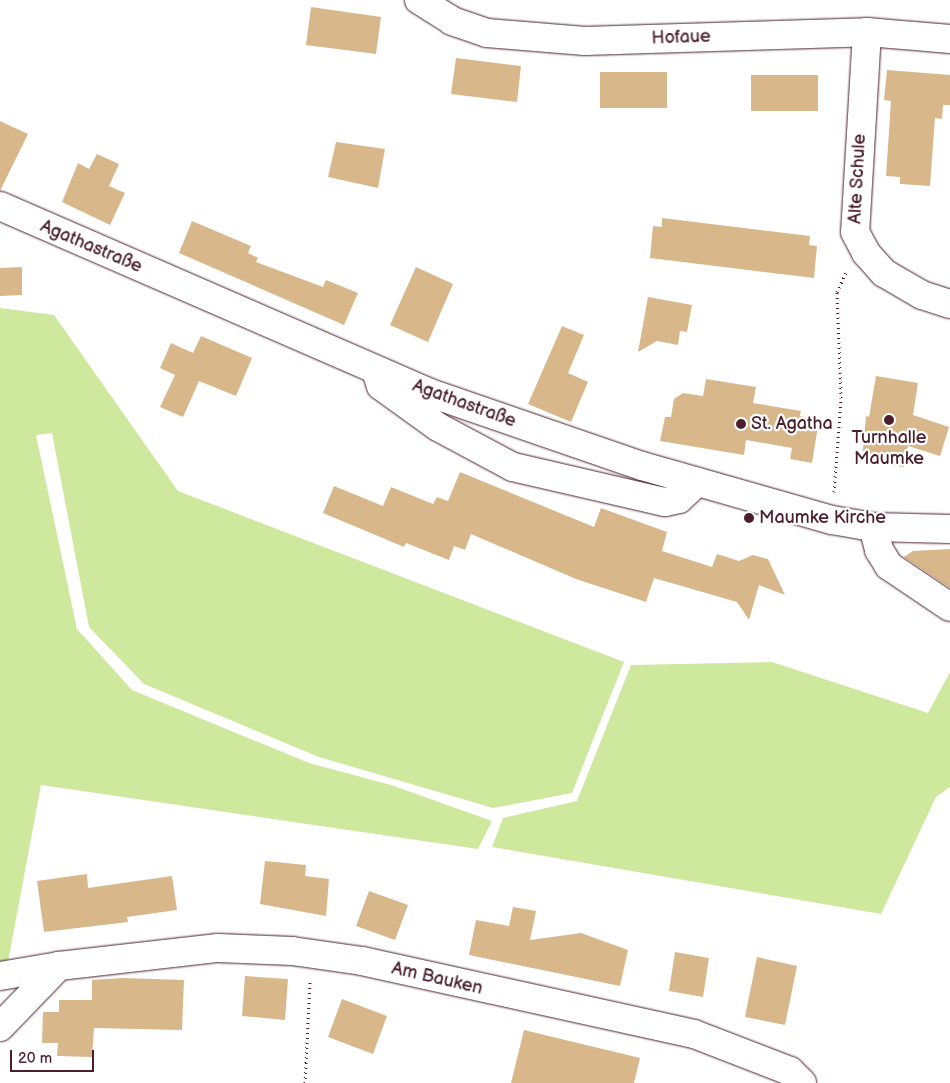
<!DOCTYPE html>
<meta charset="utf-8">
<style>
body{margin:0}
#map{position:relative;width:950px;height:1083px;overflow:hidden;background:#fff;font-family:"Balsamiq Sans",sans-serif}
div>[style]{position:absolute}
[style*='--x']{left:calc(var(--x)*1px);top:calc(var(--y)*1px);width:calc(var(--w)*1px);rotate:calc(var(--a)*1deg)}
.green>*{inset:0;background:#cee89e}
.building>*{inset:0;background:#d8b88b}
.path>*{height:3px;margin-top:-1.5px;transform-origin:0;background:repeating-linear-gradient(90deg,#4a1f2b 0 1px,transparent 0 5px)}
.roads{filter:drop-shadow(0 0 1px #4a1f2b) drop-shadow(0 0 1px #4a1f2b)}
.minor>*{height:28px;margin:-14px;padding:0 14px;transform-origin:14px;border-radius:14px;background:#fff}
.dots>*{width:14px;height:14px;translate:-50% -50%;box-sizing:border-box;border:2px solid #fff;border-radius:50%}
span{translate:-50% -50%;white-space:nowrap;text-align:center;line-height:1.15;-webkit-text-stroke:4.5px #fff;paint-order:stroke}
.street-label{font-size:18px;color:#4a1f2b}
.poi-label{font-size:18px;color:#4a1f2b}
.left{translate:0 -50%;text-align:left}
.scale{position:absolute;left:10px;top:1050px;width:84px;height:22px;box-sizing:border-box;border:2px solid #4a1f2b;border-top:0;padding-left:6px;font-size:15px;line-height:18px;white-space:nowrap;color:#4a1f2b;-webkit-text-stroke:4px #fff;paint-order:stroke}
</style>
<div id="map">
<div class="green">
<i style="clip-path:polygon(0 308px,54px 315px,178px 491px,624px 662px,572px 793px,493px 808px,319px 757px,144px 684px,89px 627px,52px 433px,36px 435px,77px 629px,132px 690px,309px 763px,391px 785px,492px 821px,478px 849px,41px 785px,8px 962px,0 964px)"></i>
<i style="clip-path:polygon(772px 662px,928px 713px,950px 672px,950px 787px,936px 797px,881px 914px,492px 847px,503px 818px,577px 801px,631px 665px)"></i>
</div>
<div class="building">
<i style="clip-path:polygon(311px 7px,381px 17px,376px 54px,306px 45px)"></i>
<i style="clip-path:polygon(456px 58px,521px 66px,517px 102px,451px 94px)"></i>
<i style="clip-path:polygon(887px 70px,950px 75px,950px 105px,943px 105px,942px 119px,935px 118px,930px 186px,900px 184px,900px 177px,886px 176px,891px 101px,884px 100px)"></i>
<i style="clip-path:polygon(600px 72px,667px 72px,667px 108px,600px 108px)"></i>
<i style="clip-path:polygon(751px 75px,818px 75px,818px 111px,751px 111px)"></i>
<i style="clip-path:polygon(0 121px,28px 134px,0 191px)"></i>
<i style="clip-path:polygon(336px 142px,385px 149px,378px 188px,328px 177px)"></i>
<i style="clip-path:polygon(97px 154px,119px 164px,109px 186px,125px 193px,110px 225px,62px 202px,78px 163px,89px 169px)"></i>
<i style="clip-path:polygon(662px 218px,810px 236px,809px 245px,817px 246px,814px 278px,650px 258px,653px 226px,662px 227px)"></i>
<i style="clip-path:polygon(192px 221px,251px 246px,248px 253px,258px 258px,256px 262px,323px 287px,326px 280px,358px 293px,344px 325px,179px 253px)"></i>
<i style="clip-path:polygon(22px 267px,22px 295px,0 296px,0 268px)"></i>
<i style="clip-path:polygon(416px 267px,453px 284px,428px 342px,390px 325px)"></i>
<i style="clip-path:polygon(648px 297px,692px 305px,687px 332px,680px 331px,678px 345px,657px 341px,638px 352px)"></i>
<i style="clip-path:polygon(562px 326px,584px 335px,568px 373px,588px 382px,571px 422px,528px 404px)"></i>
<i style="clip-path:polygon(201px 336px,252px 358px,236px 396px,199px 381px,183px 417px,160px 407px,175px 375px,160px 368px,171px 343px,193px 353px)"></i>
<i style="clip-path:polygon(876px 376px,918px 383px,913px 415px,949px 427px,940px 456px,908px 446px,904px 467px,862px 460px,866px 416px,869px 417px)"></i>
<i style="clip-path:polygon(706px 379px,756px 387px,753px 403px,801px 411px,800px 416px,819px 420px,812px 463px,790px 459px,792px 448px,746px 440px,744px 455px,660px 441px,665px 417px,671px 417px,674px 399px,683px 393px,703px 396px)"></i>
<i style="clip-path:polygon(460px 472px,594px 527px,601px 508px,667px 532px,662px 551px,712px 567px,717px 554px,739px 561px,753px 555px,768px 559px,785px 595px,759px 585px,749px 620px,737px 602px,654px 578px,646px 602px,576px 579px,471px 534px,465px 550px,454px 546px,449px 560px,406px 543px,404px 547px,323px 513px,334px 486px,383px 506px,391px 487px,433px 504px,437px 497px,448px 501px)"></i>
<i style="clip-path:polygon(950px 549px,950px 588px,904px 557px,913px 551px)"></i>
<i style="clip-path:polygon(265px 861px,306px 865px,305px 876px,329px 879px,326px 916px,260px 904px)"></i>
<i style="clip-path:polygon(87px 874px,88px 888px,172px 876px,177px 910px,127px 917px,128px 922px,44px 932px,37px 881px)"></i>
<i style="clip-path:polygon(369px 891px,408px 905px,395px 940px,356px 926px)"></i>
<i style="clip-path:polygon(513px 907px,536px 911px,530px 940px,581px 933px,628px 950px,620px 986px,469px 955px,476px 920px,509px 926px)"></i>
<i style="clip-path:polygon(675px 952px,709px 958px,703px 997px,669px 991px)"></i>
<i style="clip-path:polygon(757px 957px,797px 966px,785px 1025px,745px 1017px)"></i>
<i style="clip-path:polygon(245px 976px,288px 979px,285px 1020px,242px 1016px)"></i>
<i style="clip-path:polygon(123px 978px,184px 980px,182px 1030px,94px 1028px,92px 1057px,57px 1056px,58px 1043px,42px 1043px,43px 1012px,59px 1012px,59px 1000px,92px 1000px,92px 980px)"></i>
<i style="clip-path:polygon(342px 999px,387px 1016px,373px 1054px,328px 1037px)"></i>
<i style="clip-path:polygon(524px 1030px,640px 1058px,634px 1083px,511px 1083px)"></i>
</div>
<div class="path">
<i style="--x:834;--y:492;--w:94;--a:-85.7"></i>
<i style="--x:841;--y:398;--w:106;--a:-92.2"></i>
<i style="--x:837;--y:292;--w:21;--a:-65"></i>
<i style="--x:305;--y:1083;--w:102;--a:-87.2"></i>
</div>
<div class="roads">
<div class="minor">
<i style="--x:419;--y:0;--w:39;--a:32"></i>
<i style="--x:452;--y:21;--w:37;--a:19"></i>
<i style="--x:487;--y:33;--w:98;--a:4.7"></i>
<i style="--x:585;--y:41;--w:282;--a:-1.8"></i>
<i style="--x:867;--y:32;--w:83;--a:4.8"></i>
<i style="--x:867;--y:32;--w:200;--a:93.4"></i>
<i style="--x:855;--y:232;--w:24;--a:62"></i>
<i style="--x:866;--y:253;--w:27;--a:48"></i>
<i style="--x:884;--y:273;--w:44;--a:30.1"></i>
<i style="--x:922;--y:295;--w:29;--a:18"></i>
<i style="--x:0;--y:206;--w:469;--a:23.5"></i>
<i style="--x:430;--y:393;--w:224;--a:19"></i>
<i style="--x:642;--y:466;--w:198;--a:15.9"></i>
<i style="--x:832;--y:520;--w:42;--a:9.7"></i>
<i style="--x:873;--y:527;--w:77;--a:1.5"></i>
<i style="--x:378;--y:377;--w:9;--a:72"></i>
<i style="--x:381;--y:386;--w:70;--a:35.7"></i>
<i style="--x:438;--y:427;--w:85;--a:28.1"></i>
<i style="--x:513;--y:467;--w:156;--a:13"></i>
<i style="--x:665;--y:502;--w:14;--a:-12"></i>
<i style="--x:679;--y:499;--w:25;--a:-43"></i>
<i style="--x:873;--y:527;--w:24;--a:75"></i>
<i style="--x:879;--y:550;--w:19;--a:58"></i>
<i style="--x:889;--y:566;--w:73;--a:33.9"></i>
<i style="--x:0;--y:976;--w:60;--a:-9.6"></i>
<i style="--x:0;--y:1027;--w:85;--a:-46"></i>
<i style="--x:59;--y:966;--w:160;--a:-6.5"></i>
<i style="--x:218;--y:948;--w:74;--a:2.3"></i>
<i style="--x:292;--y:951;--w:71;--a:8.1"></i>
<i style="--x:362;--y:961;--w:340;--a:12.4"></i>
<i style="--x:694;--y:1034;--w:103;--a:21.1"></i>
<i style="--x:790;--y:1071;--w:17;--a:45"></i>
</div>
</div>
<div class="dots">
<i style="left:889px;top:420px;background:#4a1f2b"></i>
<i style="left:741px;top:424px;background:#4a1f2b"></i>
<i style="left:749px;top:518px;background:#4a1f2b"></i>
</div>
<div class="street-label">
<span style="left:681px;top:38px;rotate:-2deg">Hofaue</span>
<span style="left:858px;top:179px;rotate:-87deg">Alte Schule</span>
<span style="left:91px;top:247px;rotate:23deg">Agathastraße</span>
<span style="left:464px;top:404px;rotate:20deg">Agathastraße</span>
<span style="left:437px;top:979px;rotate:13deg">Am Bauken</span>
</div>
<div class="poi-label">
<span class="left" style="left:751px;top:424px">St. Agatha</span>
<span style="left:889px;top:449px">Turnhalle<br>Maumke</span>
<span class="left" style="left:759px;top:518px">Maumke Kirche</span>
</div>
<div class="scale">20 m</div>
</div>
